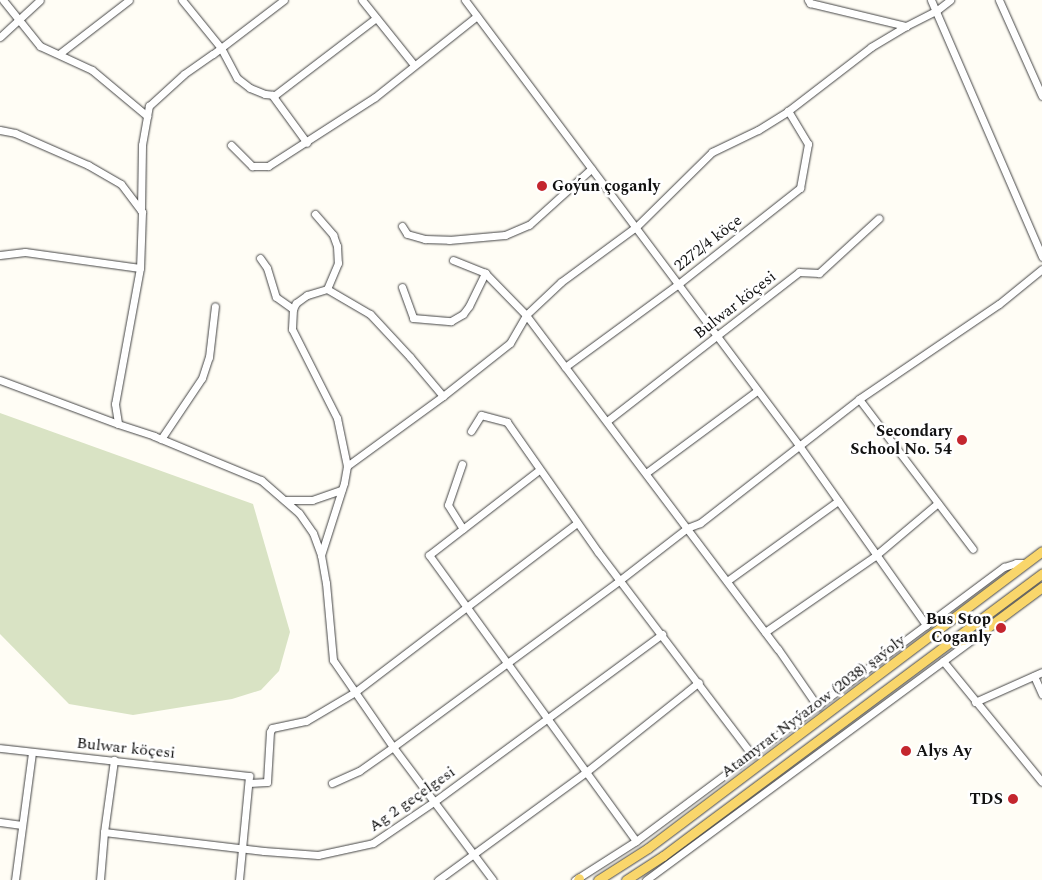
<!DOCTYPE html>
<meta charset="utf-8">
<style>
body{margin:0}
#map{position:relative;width:1042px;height:880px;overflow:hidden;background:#fffdf5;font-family:Spectral,serif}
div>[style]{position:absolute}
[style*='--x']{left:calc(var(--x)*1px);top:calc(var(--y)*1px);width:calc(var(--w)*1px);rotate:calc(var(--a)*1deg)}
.cemetery>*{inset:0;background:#d9e3c4}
.roads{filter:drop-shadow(0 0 1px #444) drop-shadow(0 0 1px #444)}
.minor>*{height:7px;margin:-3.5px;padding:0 3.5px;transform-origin:3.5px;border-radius:3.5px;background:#fff}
.major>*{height:9px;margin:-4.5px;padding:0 4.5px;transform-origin:4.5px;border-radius:4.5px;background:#f9d66b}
.dots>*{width:14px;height:14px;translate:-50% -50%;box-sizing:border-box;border:2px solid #fff;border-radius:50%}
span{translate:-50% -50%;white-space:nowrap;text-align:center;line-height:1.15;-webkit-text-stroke:5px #fff;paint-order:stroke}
.poi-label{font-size:16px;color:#111;font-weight:700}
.left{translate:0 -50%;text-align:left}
.right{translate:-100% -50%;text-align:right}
.street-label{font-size:16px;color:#111}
</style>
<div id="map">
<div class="cemetery">
<i style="clip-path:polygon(0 413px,253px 504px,290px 632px,279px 671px,261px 690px,232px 699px,133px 715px,69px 704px,0 634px)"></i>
</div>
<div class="roads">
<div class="minor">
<i style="--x:3;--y:0;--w:59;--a:51.2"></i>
<i style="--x:40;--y:46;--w:57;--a:24.8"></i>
<i style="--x:92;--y:70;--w:72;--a:39.9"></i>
<i style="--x:182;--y:0;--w:62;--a:50.9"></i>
<i style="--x:221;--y:48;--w:34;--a:62"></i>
<i style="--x:237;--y:78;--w:16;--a:38"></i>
<i style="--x:250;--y:88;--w:16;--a:22"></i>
<i style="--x:265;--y:94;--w:10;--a:6"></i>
<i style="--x:275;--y:95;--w:127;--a:-37.3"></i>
<i style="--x:362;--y:0;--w:83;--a:51.3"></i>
<i style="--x:465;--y:0;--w:555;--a:53.13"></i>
<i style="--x:798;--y:444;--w:222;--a:54.7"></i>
<i style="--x:808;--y:0;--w:4;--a:56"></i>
<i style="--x:810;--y:3;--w:99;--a:13.5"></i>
<i style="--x:906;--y:26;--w:34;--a:-27"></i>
<i style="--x:936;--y:11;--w:18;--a:-38"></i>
<i style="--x:931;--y:0;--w:280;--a:66.6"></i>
<i style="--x:999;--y:0;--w:105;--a:65.9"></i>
<i style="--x:0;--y:37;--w:54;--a:-42.8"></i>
<i style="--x:59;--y:54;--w:88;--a:-37.6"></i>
<i style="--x:272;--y:95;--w:59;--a:53.9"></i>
<i style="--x:0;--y:130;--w:15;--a:11"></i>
<i style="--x:15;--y:133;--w:80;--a:23.7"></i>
<i style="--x:88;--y:165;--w:38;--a:30"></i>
<i style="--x:121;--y:184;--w:35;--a:53"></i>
<i style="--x:142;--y:212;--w:56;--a:92"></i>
<i style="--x:140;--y:268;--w:138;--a:100.4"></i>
<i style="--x:115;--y:404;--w:20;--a:81"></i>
<i style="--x:118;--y:424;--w:38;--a:18"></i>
<i style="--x:154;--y:436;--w:116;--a:22.4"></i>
<i style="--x:261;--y:480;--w:50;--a:41"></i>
<i style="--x:299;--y:513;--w:24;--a:55"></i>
<i style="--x:313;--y:533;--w:23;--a:70"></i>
<i style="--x:321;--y:555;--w:28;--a:80"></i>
<i style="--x:326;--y:583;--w:77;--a:84.8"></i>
<i style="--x:333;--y:660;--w:106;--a:55.4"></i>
<i style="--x:393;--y:747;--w:166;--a:53.1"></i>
<i style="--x:231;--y:145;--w:30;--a:45"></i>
<i style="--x:252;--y:166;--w:16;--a:0"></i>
<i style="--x:268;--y:166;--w:127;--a:-32.8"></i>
<i style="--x:375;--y:97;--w:130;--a:-38.5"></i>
<i style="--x:141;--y:210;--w:65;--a:-89.1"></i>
<i style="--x:142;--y:145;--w:40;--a:-80"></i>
<i style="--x:149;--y:106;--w:47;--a:-42.4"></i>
<i style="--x:184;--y:74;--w:35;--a:-35"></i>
<i style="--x:213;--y:54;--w:89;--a:-37.3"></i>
<i style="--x:315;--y:214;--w:28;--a:49"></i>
<i style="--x:333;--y:235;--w:12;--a:70"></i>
<i style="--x:337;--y:246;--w:17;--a:87"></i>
<i style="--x:338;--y:263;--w:28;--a:113"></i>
<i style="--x:327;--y:289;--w:21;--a:163"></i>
<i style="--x:307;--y:295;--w:14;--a:144"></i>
<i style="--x:296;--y:303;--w:7;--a:117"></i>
<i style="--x:293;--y:309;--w:20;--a:93"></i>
<i style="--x:292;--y:329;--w:100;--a:63.2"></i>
<i style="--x:337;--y:418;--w:49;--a:78.2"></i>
<i style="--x:347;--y:466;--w:17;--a:100"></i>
<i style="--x:344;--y:483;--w:76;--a:107.7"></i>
<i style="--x:402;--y:226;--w:9;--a:58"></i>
<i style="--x:407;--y:234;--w:19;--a:16"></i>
<i style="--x:425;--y:239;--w:24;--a:2"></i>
<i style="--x:449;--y:240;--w:56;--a:-5.1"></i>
<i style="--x:505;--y:235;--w:26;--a:-23"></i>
<i style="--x:529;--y:225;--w:84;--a:-42.1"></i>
<i style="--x:0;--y:255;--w:25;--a:-7"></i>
<i style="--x:25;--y:252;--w:116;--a:7.9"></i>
<i style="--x:260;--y:258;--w:12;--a:55"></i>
<i style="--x:267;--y:268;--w:30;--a:73"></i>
<i style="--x:276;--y:297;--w:21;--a:35"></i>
<i style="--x:453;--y:260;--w:35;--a:22"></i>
<i style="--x:485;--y:273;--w:59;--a:45.7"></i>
<i style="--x:526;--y:315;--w:418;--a:53"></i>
<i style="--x:778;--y:649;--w:70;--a:55.4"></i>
<i style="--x:402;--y:287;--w:33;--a:70"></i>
<i style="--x:413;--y:318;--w:38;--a:5"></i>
<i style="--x:451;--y:321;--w:14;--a:-30"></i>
<i style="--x:463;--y:314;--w:10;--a:-53"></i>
<i style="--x:469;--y:306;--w:37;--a:-64"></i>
<i style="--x:327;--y:289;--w:50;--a:30.2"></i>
<i style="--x:370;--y:314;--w:59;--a:47.1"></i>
<i style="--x:410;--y:357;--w:51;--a:49.8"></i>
<i style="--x:565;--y:367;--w:139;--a:-36.2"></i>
<i style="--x:677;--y:285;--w:157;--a:-38.3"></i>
<i style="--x:800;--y:188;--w:45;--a:-79.7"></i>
<i style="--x:808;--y:144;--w:39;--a:-121"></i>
<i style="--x:0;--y:380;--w:126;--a:20.4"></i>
<i style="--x:859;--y:399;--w:188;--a:52.8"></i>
<i style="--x:607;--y:421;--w:243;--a:-37.8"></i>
<i style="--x:799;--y:272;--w:20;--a:3"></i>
<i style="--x:819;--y:273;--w:81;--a:-42.5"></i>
<i style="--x:471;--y:431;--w:19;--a:-58"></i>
<i style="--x:481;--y:415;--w:27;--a:15"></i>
<i style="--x:507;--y:422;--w:159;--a:55"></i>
<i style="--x:598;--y:552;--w:255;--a:52.8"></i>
<i style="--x:161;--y:439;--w:73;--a:-56.1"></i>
<i style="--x:202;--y:378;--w:22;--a:-72"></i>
<i style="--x:209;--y:357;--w:51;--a:-83.3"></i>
<i style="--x:462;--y:464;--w:43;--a:108.9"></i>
<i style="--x:448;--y:505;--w:28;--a:58"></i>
<i style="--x:347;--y:466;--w:119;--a:-36.1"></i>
<i style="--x:443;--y:396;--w:85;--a:-38.3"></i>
<i style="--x:510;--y:343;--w:32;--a:-60"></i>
<i style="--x:526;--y:315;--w:48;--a:-43.3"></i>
<i style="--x:561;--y:282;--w:93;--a:-36.3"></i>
<i style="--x:636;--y:227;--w:107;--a:-44.6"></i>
<i style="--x:712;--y:152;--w:51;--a:-25.6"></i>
<i style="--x:758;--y:130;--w:36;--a:-32"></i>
<i style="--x:788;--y:111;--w:105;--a:-37.6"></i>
<i style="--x:871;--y:47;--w:41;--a:-31"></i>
<i style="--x:539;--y:470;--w:139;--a:142.3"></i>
<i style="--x:429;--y:555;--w:353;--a:54.1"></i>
<i style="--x:646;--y:473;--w:138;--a:-36.5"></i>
<i style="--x:285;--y:500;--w:27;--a:0"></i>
<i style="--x:312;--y:500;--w:31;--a:-19"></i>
<i style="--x:727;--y:581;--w:137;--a:-35.8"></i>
<i style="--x:765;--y:632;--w:134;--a:-34.6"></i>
<i style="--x:875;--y:556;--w:82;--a:-40.1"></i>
<i style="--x:943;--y:661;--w:156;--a:50.7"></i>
<i style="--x:1034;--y:676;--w:20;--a:66"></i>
<i style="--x:975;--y:702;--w:73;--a:-24.1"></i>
<i style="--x:0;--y:748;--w:251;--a:6.4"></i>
<i style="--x:249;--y:776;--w:104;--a:95.5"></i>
<i style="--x:249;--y:783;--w:18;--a:-3"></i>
<i style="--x:267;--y:782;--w:50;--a:-86.6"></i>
<i style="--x:270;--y:732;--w:4;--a:-63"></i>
<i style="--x:272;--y:728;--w:35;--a:-12"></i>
<i style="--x:306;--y:721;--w:57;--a:-30.6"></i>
<i style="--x:355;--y:692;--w:279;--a:-37.3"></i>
<i style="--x:332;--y:783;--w:30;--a:-24"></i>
<i style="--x:359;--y:771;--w:42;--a:-35.2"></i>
<i style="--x:393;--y:747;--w:282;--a:-36.3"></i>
<i style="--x:620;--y:580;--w:85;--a:-37.8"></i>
<i style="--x:687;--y:528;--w:14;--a:-21"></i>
<i style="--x:700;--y:523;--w:202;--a:-37.9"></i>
<i style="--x:859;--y:399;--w:169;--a:-34.2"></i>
<i style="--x:999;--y:304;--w:55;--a:-39.1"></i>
<i style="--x:0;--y:822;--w:22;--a:8"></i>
<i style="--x:104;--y:832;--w:161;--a:6.8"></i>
<i style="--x:264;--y:851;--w:54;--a:4.2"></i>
<i style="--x:318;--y:855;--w:56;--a:-12.3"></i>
<i style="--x:373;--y:843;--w:75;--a:-34.1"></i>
<i style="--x:435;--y:801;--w:282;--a:-36.3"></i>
<i style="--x:15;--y:880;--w:129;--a:-82.4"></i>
<i style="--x:100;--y:880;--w:48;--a:-85.2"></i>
<i style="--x:104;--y:832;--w:73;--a:-82.1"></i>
<i style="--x:438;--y:880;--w:183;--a:-36.1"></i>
<i style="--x:586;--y:772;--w:144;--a:-38.5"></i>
<i style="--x:575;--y:880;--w:72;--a:-32.6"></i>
<i style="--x:636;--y:841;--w:459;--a:-36.7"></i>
<i style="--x:1004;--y:567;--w:13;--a:-18"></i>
<i style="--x:1016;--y:563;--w:10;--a:0"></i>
<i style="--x:646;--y:880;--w:408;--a:-36.4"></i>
</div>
<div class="major">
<i style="--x:952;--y:642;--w:24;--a:-12"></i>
<i style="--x:975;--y:637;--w:84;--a:-36.7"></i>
<i style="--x:578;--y:880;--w:2;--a:-63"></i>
<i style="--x:598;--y:880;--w:59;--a:-32.6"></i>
<i style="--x:648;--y:848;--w:493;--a:-37"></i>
<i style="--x:626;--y:880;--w:44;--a:-33"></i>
<i style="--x:663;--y:856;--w:473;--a:-36.7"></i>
</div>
</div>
<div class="dots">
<i style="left:542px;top:186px;background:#c4262e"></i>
<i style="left:962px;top:440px;background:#c4262e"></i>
<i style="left:1001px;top:628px;background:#c4262e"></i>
<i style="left:906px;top:751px;background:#c4262e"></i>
<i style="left:1013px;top:799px;background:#c4262e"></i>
</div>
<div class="poi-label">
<span class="left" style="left:552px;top:186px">Goýun çoganly</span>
<span class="right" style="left:952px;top:440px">Secondary<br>School No. 54</span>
<span class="right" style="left:991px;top:628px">Bus Stop<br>Coganly</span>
<span class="left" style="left:916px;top:751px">Alys Ay</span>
<span class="right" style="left:1003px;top:799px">TDS</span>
</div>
<div class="street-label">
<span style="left:708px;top:243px;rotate:-38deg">2272/4 köçe</span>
<span style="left:735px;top:305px;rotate:-38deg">Bulwar köçesi</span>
<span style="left:813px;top:706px;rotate:-37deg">Atamyrat Nyýazow (2038) şaýoly</span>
<span style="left:126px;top:748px;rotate:6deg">Bulwar köçesi</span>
<span style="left:412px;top:799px;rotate:-35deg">Ag 2 geçelgesi</span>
</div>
</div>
